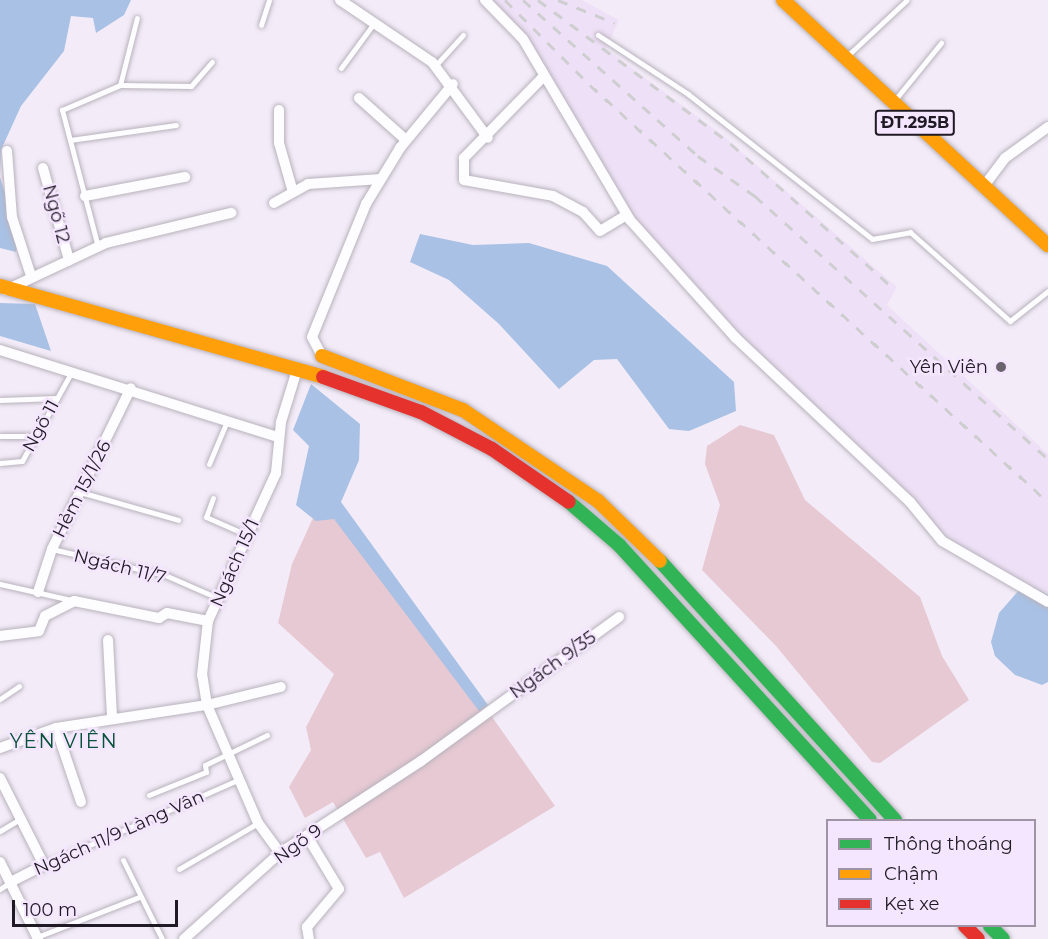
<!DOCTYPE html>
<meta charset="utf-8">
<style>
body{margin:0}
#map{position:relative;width:1048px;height:939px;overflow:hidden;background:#f3ecf8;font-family:Montserrat,sans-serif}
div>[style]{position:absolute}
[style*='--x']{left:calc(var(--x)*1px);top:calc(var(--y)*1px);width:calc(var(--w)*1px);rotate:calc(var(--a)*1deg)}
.built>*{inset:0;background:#eee1f7}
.green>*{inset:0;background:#e6c9d2}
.water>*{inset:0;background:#a9c1e4}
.roads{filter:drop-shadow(0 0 2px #b8b2bc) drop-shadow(0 0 2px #b8b2bc)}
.lane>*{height:5px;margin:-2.5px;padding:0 2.5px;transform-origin:2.5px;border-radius:2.5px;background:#fdfcfe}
.street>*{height:10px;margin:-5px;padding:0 5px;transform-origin:5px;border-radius:5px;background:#fdfcfe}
.fast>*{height:14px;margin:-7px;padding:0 7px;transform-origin:7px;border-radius:7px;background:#30b455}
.slow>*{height:14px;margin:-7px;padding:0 7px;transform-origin:7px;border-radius:7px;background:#ff9f0a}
.jam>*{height:14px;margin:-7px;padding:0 7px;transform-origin:7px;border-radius:7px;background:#e5322d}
.rail>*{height:3px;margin-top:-1.5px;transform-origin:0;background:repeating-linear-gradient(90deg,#cecdd0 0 10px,transparent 0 20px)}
.dots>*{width:16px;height:16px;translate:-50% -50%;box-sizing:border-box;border:3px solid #f4e6fe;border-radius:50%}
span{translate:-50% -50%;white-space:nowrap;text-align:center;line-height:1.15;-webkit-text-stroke:5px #f4e6fe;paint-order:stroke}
.shield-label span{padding:2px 4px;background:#f4e6fe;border:2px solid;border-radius:4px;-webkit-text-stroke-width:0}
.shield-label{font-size:16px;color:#1f1a23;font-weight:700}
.street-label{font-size:18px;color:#1f1a23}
.poi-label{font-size:18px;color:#1f1a23}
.right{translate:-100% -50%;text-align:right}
.neighbourhood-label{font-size:20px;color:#085238;letter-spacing:1.5px}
.legend{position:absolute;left:826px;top:819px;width:210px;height:108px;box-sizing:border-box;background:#f4e6fe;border:2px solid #9f94a6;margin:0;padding:8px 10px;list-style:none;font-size:18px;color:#1f1a23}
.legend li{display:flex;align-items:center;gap:12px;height:30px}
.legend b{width:30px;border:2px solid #9f94a6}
.scale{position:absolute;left:12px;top:900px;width:166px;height:27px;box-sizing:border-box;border:3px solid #1f1a23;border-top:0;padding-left:8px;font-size:18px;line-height:21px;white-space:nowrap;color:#1f1a23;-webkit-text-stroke:4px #f4e6fe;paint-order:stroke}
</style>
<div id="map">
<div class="built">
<i style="clip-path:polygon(488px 0,582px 0,619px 20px,606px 49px,721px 134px,897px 287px,887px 305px,1048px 454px,1048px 593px,982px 564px,935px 527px,739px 335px,630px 217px,558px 95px)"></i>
</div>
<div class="green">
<i style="clip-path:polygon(740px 425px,774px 435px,805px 500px,920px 597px,942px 656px,969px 700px,880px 763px,872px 762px,776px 646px,702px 570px,720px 505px,705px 464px,707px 446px)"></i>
<i style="clip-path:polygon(328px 485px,555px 806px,404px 898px,380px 852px,366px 858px,333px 802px,305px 818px,289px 787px,311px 750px,306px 727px,334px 674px,278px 623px,292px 564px)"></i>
</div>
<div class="water">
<i style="clip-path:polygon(0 0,131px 0,124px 15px,96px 33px,93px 18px,71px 16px,64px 51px,21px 106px,1px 150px,0 177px,18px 237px,16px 252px,0 248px)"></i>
<i style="clip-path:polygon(420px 234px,473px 245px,529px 243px,607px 266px,734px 382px,736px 411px,689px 431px,669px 429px,617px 359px,594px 360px,559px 389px,499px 324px,449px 280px,410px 262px)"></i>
<i style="clip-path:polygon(0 303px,35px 304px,51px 351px,0 336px)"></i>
<i style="clip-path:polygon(311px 384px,360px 424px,359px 460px,341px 502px,488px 705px,479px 711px,334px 519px,316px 521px,296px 505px,309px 446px,293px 430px)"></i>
<i style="clip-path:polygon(1033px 587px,1048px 595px,1048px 682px,1042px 685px,1015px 675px,995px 656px,991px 642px,999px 613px,1019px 590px)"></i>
</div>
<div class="roads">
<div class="lane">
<i style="--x:261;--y:25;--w:26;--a:-72"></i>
<i style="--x:598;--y:35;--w:108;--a:33.2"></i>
<i style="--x:688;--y:94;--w:234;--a:38.2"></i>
<i style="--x:872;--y:239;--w:39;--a:-10"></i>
<i style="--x:910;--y:232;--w:134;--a:41.7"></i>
<i style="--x:1010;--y:321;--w:48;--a:-38.3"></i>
<i style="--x:846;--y:57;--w:83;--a:-43.1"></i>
<i style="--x:435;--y:66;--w:42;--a:-47.9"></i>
<i style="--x:341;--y:68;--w:56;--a:-53.7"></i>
<i style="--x:120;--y:85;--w:71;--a:0.8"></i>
<i style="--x:191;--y:86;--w:32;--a:-49"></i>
<i style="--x:894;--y:101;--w:75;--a:-51"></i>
<i style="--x:70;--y:140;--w:107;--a:-8.1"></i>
<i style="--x:98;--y:247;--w:142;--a:-104.7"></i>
<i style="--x:62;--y:110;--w:63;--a:-23.3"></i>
<i style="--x:120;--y:85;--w:69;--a:-75.8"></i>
<i style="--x:0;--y:400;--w:57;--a:-2"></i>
<i style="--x:0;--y:436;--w:36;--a:0"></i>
<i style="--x:0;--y:463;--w:22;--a:-5"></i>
<i style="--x:22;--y:461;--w:101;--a:-60.9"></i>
<i style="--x:209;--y:464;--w:47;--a:-67.3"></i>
<i style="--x:80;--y:492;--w:102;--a:15.9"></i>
<i style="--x:213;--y:498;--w:20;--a:110"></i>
<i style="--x:206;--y:517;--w:43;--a:23.6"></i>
<i style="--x:52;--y:549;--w:116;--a:13"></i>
<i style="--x:165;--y:575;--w:60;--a:23.6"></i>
<i style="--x:0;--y:584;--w:73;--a:12.7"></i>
<i style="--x:0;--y:699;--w:23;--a:-34"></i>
<i style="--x:149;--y:795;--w:61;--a:-22"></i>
<i style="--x:206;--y:772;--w:7;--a:-98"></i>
<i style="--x:205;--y:765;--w:69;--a:-25.8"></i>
<i style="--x:0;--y:831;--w:26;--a:-31"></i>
<i style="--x:123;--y:860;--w:88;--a:63.7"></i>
<i style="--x:44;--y:865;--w:214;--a:-23.7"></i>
<i style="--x:179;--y:869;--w:91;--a:-30.2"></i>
<i style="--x:0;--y:889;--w:11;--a:-34"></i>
<i style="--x:37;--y:937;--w:110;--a:-21.4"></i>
</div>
<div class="street">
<i style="--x:340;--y:0;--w:111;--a:34"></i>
<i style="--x:432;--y:62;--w:94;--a:53.6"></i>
<i style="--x:485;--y:0;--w:54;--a:45.7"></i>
<i style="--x:523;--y:39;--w:210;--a:59.4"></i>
<i style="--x:630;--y:220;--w:159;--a:48.1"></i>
<i style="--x:736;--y:338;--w:239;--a:43.3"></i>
<i style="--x:910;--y:502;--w:50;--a:50.6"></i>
<i style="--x:942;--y:541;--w:122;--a:29.9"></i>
<i style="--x:544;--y:76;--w:115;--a:134.3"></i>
<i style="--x:464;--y:158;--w:22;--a:90"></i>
<i style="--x:464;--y:180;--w:90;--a:10.2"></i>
<i style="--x:553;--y:196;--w:34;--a:28"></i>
<i style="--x:583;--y:212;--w:25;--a:48"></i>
<i style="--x:600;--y:231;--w:31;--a:-31"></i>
<i style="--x:359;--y:98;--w:63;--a:41.8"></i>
<i style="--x:279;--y:110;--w:33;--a:90"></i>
<i style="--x:279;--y:143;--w:51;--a:74.1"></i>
<i style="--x:7;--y:151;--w:66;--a:85.7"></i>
<i style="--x:12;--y:217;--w:62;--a:72.1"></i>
<i style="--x:43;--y:168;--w:96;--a:74.2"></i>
<i style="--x:984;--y:186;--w:35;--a:-53"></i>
<i style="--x:1005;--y:158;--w:53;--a:-35.8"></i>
<i style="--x:85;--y:196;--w:102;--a:-10.8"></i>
<i style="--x:274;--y:203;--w:39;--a:-29"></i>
<i style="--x:308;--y:184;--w:73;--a:-3.9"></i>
<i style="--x:6;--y:290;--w:110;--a:-25.2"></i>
<i style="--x:106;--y:243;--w:129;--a:-13.5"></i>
<i style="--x:0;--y:350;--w:291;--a:17.4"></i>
<i style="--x:322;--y:356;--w:21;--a:-118"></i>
<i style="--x:312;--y:337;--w:144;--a:-67.9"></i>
<i style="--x:366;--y:204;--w:66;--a:-58.7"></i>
<i style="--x:400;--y:148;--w:83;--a:-50.4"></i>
<i style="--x:38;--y:592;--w:45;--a:-72"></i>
<i style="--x:52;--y:549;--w:179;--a:-63.9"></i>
<i style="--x:0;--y:636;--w:39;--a:-7"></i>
<i style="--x:39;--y:631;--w:16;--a:-68"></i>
<i style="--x:45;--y:616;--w:33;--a:-27"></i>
<i style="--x:74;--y:601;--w:87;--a:11.3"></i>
<i style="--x:159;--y:618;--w:9;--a:-32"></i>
<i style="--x:167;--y:613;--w:42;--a:11"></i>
<i style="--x:108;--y:640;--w:77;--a:87"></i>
<i style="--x:56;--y:728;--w:78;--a:71.3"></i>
<i style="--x:0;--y:748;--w:59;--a:-19.7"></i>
<i style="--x:56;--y:728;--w:153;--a:-8.7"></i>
<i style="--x:207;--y:705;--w:76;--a:-13.7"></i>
<i style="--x:0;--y:778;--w:97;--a:63.2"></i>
<i style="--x:44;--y:865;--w:35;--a:153"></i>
<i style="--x:307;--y:836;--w:62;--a:58.9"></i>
<i style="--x:339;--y:889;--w:50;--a:130.1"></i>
<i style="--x:307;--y:927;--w:12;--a:81"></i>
<i style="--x:280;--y:853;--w:37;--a:-126"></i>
<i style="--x:258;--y:823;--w:129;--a:-113.4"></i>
<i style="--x:207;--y:705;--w:30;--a:-99"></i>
<i style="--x:202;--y:675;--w:54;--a:-83.7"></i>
<i style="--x:208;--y:621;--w:163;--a:-65.3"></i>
<i style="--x:276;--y:473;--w:51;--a:-84.4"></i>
<i style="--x:281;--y:422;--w:54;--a:-72.9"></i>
<i style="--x:0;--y:862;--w:86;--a:63.7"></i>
<i style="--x:184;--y:939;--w:129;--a:-41.9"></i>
<i style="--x:280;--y:853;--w:168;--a:-33.1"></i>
<i style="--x:421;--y:761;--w:245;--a:-36"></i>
</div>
<div class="fast">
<i style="--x:569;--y:502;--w:66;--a:40.7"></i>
<i style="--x:619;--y:545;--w:372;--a:47.6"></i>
<i style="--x:660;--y:561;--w:350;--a:47.8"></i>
<i style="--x:990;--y:926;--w:18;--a:45"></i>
</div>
<div class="slow">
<i style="--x:783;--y:0;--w:361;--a:42.8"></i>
<i style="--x:0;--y:286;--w:336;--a:15.7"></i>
<i style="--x:322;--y:356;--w:151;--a:21"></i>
<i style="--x:463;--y:410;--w:163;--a:34"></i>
<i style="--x:598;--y:501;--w:86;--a:44.1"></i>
</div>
<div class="jam">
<i style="--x:323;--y:377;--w:104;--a:19.7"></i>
<i style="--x:421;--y:412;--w:80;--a:27.5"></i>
<i style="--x:492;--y:449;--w:93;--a:34.5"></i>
<i style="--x:965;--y:926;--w:18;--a:45"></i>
</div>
</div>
<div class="rail">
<i style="--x:505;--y:0;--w:120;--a:45"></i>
<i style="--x:590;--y:85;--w:619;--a:42.32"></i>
<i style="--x:523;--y:0;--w:234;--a:41.7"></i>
<i style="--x:698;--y:156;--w:70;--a:35.1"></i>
<i style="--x:755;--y:196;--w:394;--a:41.9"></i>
<i style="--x:538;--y:0;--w:241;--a:36.7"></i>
<i style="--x:731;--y:144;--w:214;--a:41.6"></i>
<i style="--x:558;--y:0;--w:61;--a:22"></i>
</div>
<div class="dots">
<i style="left:1001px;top:367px;background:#69646e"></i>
</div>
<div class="shield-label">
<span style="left:915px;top:123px">ĐT.295B</span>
</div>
<div class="street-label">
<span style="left:56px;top:214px;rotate:75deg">Ngõ 12</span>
<span style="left:41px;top:426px;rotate:-61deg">Ngõ 11</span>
<span style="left:82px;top:489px;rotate:-63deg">Hẻm 15/1/26</span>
<span style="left:235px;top:563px;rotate:-66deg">Ngách 15/1</span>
<span style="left:120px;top:567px;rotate:14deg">Ngách 11/7</span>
<span style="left:553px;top:665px;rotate:-36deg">Ngách 9/35</span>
<span style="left:119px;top:833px;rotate:-24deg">Ngách 11/9 Làng Vân</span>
<span style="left:298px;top:844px;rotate:-36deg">Ngõ 9</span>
</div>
<div class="poi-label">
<span class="right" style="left:988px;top:367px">Yên Viên</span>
</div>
<div class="neighbourhood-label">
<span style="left:64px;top:741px">YÊN VIÊN</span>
</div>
<ul class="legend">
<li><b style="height:8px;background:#30b455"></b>Thông thoáng</li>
<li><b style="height:8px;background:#ff9f0a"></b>Chậm</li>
<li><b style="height:8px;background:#e5322d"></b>Kẹt xe</li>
</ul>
<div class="scale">100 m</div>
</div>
